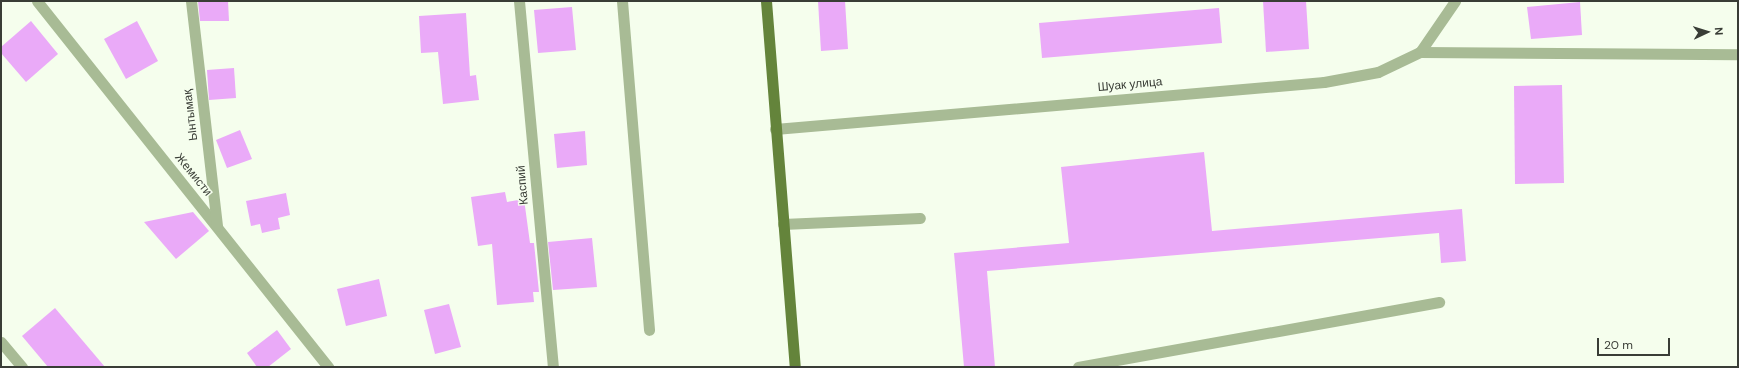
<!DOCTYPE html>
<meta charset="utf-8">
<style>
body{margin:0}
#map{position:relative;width:1739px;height:368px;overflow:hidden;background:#f5feed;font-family:"DM Sans",sans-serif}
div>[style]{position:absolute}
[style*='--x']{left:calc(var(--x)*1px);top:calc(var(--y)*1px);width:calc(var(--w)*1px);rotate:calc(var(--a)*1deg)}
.building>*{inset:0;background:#eaaaf8}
.service>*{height:11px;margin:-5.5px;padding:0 5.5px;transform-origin:5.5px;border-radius:5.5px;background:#a8bb95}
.minor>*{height:11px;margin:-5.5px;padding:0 5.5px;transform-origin:5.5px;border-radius:5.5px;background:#a8bb95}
.tertiary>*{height:11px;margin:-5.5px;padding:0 5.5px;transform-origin:5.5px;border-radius:5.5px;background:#a8bb95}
.primary>*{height:11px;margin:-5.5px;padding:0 5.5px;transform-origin:5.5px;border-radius:5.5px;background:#64843b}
span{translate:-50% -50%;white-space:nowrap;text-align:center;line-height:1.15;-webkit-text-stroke:3px #f5feed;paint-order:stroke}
.street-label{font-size:12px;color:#393d36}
.frame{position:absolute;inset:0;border:2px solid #393d36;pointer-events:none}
.north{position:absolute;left:1687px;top:12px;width:40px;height:40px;-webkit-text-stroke:3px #f5feed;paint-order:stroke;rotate:86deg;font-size:11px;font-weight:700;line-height:16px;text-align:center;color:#393d36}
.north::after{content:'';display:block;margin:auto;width:14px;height:18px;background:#393d36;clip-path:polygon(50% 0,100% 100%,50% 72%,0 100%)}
.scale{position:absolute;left:1597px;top:338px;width:73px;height:18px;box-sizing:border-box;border:2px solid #393d36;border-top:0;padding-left:5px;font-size:12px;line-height:14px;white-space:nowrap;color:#393d36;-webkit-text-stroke:3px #f5feed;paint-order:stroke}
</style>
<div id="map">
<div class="building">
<i style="clip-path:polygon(198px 1px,228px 1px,229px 21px,200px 21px)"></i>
<i style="clip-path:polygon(818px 1px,845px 1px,848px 49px,821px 51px)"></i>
<i style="clip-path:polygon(1263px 1px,1306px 1px,1309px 49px,1266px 52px)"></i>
<i style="clip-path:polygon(1580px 2px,1582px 35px,1531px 39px,1527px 7px)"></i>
<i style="clip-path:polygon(572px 7px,576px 50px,538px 53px,534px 10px)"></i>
<i style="clip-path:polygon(1219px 8px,1222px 43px,1042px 58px,1039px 23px)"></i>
<i style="clip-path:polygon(466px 13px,470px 76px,476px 75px,479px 100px,443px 104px,438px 52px,421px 53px,419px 16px)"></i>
<i style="clip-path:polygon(31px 21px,58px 54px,26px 82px,1px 53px,1px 47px)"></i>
<i style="clip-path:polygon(137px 21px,158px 61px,126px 79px,104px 39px)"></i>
<i style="clip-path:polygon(234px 68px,236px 98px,209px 100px,207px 70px)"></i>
<i style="clip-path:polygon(1562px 85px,1564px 183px,1515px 184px,1514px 86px)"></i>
<i style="clip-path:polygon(240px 130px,252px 159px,227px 168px,216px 140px)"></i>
<i style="clip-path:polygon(585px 131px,587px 165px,557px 168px,554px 134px)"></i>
<i style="clip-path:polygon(1204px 152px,1212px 231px,1462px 209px,1466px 261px,1441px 263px,1439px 233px,987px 271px,995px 367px,964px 367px,954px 253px,1069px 243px,1061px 167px)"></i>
<i style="clip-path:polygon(505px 192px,507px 202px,524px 199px,530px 243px,534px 243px,539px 292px,533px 292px,534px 302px,497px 305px,492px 244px,478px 246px,471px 197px)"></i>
<i style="clip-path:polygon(286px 193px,290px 215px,278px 218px,280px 229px,262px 233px,260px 224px,251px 226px,246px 201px)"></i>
<i style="clip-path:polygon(193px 212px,209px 231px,176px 259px,144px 222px)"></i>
<i style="clip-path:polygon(592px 238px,597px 287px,553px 290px,548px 242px)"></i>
<i style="clip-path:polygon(379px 279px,387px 316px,346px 326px,337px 289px)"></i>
<i style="clip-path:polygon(449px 304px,461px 347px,435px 354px,424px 310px)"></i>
<i style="clip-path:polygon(55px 308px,105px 367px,48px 367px,22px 336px)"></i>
<i style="clip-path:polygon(277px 330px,291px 349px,268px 367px,257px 367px,247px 353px)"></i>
</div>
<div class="service">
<i style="--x:1420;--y:52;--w:318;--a:0.4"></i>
<i style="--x:783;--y:224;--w:137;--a:-2.5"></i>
<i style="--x:1078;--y:367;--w:367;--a:-10.2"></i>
</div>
<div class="minor">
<i style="--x:37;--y:1;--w:468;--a:51.5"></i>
<i style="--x:191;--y:1;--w:226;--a:83.4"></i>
<i style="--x:519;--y:1;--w:368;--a:84.7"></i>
<i style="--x:622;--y:1;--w:330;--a:85.3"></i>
<i style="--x:1;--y:342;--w:33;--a:50"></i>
</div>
<div class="tertiary">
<i style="--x:775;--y:129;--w:551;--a:-4.89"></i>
<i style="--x:1324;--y:82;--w:55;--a:-10.5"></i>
<i style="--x:1378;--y:72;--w:47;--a:-25.5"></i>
<i style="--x:1420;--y:52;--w:62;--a:-55.5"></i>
</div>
<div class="primary">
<i style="--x:766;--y:1;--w:367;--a:85.5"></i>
</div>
<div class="street-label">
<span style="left:1130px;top:85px;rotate:-5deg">Шуак улица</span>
<span style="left:191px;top:115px;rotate:-97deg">Ынтымақ</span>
<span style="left:193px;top:175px;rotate:51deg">Жемисти</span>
<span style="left:523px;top:185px;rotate:-95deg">Каспий</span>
</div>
<div class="frame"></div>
<div class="north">N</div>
<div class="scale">20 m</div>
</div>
